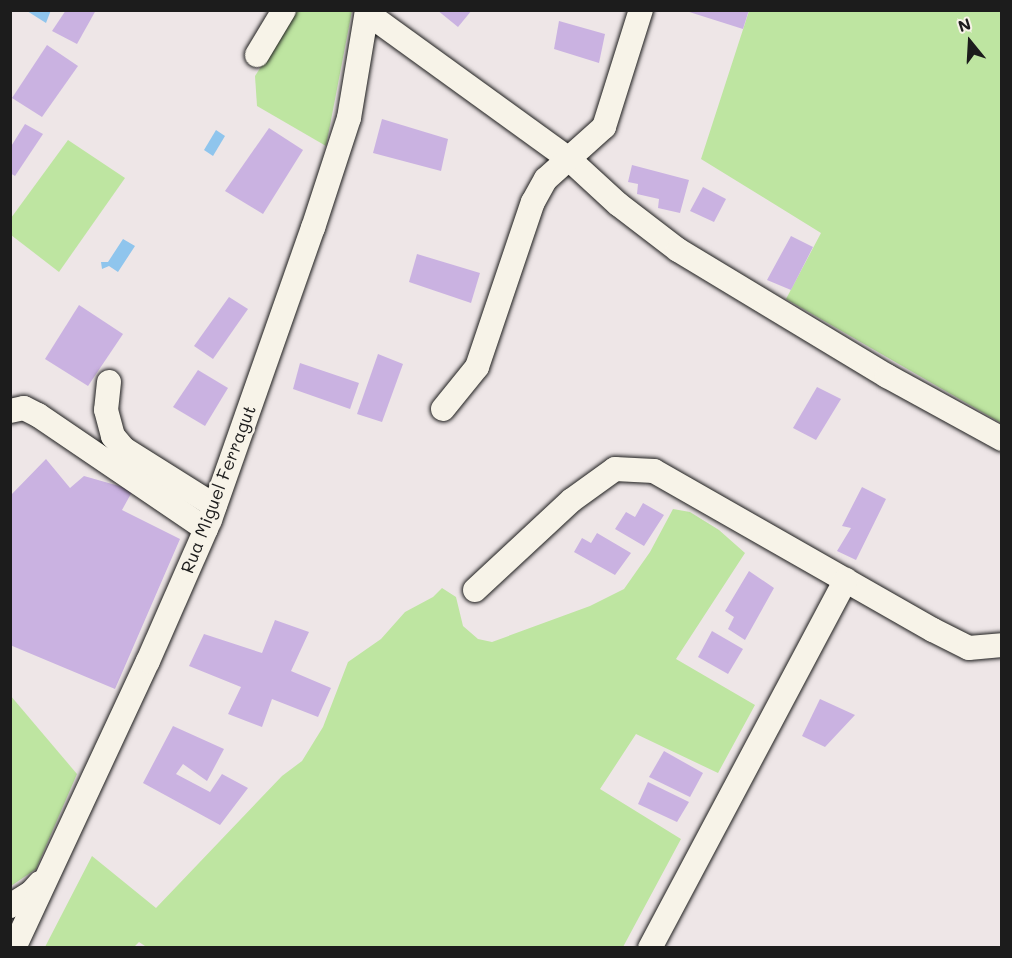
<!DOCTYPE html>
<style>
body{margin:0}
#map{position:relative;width:1012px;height:958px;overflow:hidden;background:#eee6e7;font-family:Mali,sans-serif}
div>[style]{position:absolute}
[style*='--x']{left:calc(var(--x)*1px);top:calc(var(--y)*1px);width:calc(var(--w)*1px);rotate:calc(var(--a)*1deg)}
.green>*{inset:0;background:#bee5a1}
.water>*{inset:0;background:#8fc5ed}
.building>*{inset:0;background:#cab2e1}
.roads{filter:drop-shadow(0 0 2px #1c1c1c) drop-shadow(0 0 2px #1c1c1c)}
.minor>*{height:24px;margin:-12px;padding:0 12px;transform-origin:12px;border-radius:12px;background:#f7f3e8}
span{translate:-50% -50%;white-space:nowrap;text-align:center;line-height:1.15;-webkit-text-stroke:5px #f7f3e8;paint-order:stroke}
.street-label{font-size:18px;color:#1c1c1c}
.frame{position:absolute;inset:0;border:12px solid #1c1c1c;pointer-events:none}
.north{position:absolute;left:940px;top:12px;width:60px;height:60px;-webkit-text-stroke:4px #f7f3e8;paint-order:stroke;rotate:342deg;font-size:16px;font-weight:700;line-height:24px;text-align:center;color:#1c1c1c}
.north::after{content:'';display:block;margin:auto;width:21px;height:27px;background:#1c1c1c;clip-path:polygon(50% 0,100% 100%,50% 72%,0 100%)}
</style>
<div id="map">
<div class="green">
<i style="clip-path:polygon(297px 11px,352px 11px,326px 146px,257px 106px,255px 76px)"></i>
<i style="clip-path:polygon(749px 11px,1001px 11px,1001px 423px,786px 299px,821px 233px,701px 159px)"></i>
<i style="clip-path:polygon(68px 140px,125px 178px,59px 272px,11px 235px,11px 218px)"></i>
<i style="clip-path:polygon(673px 509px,690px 512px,719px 530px,745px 553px,676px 659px,755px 705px,718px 773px,636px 734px,600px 789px,681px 839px,623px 947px,148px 948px,139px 942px,134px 947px,45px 947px,92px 856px,156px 908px,282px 776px,302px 761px,323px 727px,348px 662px,381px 639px,405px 612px,433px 597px,442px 588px,456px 597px,463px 626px,478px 639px,492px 642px,590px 606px,624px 589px,650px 552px)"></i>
<i style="clip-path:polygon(10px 695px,77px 774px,36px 869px,11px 886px)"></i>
</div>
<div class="water">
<i style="clip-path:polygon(51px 10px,46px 23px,27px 11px,27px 10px)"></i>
<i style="clip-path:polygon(216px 130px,225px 136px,213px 156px,204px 150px)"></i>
<i style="clip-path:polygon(123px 239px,135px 246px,118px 272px,109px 266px,102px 269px,101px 262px,108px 262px)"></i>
</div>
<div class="building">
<i style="clip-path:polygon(66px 10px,96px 10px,77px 44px,52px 31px)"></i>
<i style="clip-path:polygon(437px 10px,472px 10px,458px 27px)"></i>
<i style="clip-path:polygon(683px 10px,749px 10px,743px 29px)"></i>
<i style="clip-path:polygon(559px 21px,605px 34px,599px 63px,554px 49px)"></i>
<i style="clip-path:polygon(47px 45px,78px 66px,42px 117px,12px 98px)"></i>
<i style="clip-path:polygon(382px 119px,448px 139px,441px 171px,373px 153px)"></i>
<i style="clip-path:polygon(25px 124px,43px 134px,15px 176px,10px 173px,10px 148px)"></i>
<i style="clip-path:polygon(269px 128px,303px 150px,263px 214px,225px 191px)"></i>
<i style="clip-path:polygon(632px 165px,689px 180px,680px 213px,658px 208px,659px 199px,637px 194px,638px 184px,628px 182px)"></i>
<i style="clip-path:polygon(703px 187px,726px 199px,714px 222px,690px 211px)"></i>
<i style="clip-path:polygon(791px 236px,813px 247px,791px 290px,767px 280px)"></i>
<i style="clip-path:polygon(417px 254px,480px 273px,471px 303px,409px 282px)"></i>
<i style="clip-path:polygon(229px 297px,248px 309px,213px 359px,194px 346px)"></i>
<i style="clip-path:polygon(79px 305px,123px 334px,88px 386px,45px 359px)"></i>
<i style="clip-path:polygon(378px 354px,403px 364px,382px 422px,357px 414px)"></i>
<i style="clip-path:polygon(300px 363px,359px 383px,350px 409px,293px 389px)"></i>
<i style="clip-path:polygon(198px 370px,228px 388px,205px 426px,173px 407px)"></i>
<i style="clip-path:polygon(817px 387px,841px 399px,816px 440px,793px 428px)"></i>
<i style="clip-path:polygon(46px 459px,70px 488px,84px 476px,133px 490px,122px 510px,180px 539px,115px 689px,10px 645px,10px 496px)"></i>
<i style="clip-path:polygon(862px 487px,886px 499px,856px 560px,837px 551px,851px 528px,842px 526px)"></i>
<i style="clip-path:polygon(643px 503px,664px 515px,644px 546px,615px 529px,626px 512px,635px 517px)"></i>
<i style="clip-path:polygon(597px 533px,631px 553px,615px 575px,574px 552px,582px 538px,591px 543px)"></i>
<i style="clip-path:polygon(749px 571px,774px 588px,745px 640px,728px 629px,734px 617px,725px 611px)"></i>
<i style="clip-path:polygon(275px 620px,309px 632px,291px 671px,331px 688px,318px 717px,272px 699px,262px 727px,228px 714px,241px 687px,189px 666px,204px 634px,262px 653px)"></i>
<i style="clip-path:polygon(712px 631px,743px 649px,728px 674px,698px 657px)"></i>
<i style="clip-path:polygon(820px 699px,855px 715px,825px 747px,802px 736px)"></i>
<i style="clip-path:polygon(173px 726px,224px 749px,207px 781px,183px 764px,176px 774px,210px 792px,222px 774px,248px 788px,220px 825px,143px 783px)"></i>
<i style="clip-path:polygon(664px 751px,703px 773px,690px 797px,649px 777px)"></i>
<i style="clip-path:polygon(648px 782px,689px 802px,677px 822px,638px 804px)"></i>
</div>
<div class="roads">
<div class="minor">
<i style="--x:367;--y:13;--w:249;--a:35.9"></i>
<i style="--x:569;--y:159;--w:67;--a:42.6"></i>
<i style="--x:618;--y:204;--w:76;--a:37.5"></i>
<i style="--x:678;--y:250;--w:244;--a:31.1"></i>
<i style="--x:887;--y:376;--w:131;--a:28.7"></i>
<i style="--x:257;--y:55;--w:52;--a:-59"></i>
<i style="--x:109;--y:382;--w:28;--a:96"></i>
<i style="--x:106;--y:410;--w:27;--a:75"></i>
<i style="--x:113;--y:436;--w:17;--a:50"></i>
<i style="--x:124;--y:449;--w:107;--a:32.1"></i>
<i style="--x:443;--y:409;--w:54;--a:-51"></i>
<i style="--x:477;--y:367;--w:174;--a:-71.3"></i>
<i style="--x:533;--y:202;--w:26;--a:-61"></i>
<i style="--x:546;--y:179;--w:78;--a:-41.9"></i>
<i style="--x:604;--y:127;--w:123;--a:-72.5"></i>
<i style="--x:10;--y:411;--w:14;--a:-12"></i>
<i style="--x:24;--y:408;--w:16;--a:27"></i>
<i style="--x:38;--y:415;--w:203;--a:34.2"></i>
<i style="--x:475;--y:590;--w:132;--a:-42.9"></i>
<i style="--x:572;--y:500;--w:53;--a:-35.8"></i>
<i style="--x:615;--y:469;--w:39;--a:3"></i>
<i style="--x:654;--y:471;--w:321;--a:29.7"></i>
<i style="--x:933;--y:630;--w:40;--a:26.6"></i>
<i style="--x:969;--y:648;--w:33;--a:-5"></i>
<i style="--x:10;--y:906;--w:25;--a:-32"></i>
<i style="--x:31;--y:893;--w:13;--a:-48"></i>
<i style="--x:14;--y:948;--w:317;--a:-65"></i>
<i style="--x:148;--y:661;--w:154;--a:-66.3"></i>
<i style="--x:210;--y:520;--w:310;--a:-70.6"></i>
<i style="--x:313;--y:228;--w:116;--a:-71.9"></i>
<i style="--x:349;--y:118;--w:109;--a:-80.5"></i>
<i style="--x:650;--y:948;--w:417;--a:-62"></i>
</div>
</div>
<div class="street-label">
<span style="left:218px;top:489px;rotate:-69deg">Rua Miguel Ferragut</span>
</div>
<div class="frame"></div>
<div class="north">N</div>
</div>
